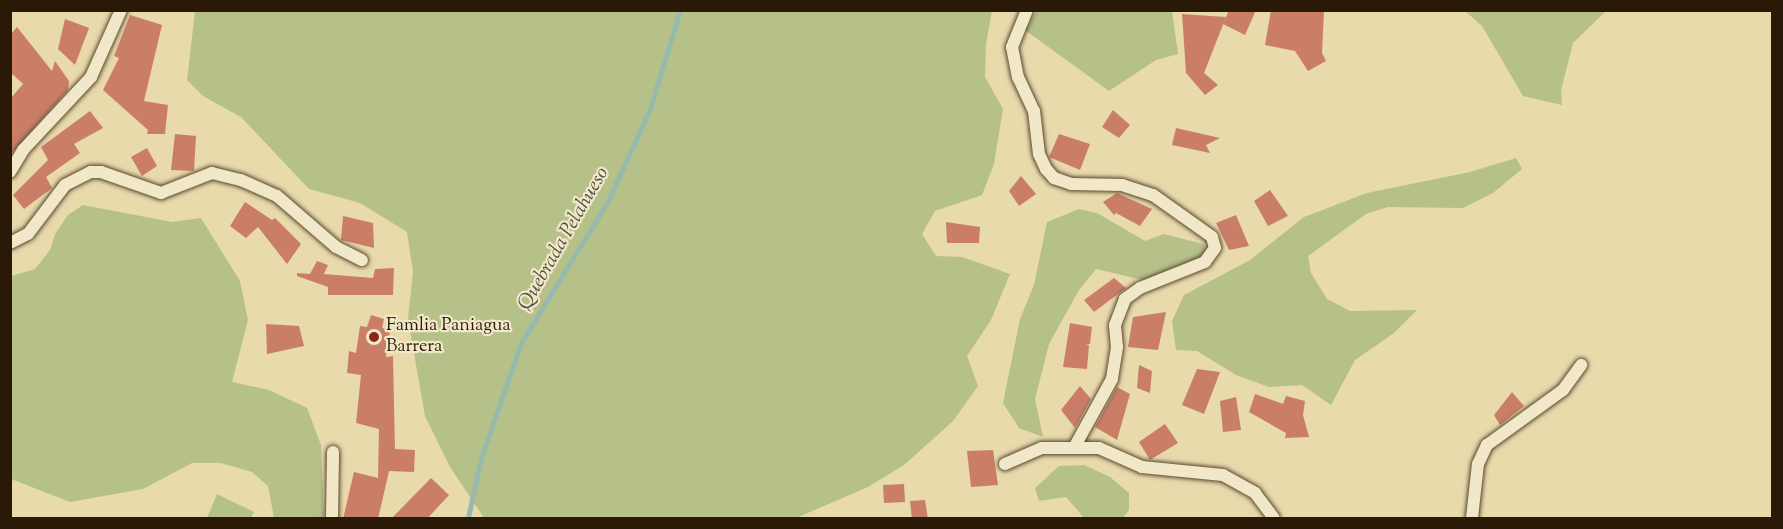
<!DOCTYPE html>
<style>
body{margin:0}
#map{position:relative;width:1783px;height:529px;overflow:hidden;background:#e9daac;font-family:"Sorts Mill Goudy",serif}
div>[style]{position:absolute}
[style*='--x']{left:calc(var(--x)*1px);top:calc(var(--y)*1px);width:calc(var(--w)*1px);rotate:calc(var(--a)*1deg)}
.green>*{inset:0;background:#b6c089}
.stream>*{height:4.5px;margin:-2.25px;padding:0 2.25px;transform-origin:2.25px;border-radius:2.25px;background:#97baad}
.building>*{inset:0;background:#ca7e68}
.roads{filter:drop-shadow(0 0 2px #5a4930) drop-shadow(0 0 2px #5a4930)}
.street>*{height:12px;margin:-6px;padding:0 6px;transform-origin:6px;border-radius:6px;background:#f1e7c9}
.dots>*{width:16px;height:16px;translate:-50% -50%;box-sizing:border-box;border:3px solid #f1e7c9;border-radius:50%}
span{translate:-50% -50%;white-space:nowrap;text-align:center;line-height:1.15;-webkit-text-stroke:4.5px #f1e7c9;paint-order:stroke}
.poi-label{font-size:18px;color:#2b1907}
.left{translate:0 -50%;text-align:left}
.water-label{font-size:20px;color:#515141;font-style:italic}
.frame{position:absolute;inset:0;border:12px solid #2b1907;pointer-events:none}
</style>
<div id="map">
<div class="green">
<i style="clip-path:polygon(1085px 10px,1172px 11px,1178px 54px,1156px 60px,1109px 91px,1025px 30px,1037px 11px)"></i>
<i style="clip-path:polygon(195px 11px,992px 11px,986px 44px,985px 77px,1003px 109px,994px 164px,982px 195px,935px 211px,922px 234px,936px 256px,962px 257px,1010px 274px,991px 320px,967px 356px,978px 386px,953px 421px,904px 465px,868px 487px,796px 518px,484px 518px,450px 467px,425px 416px,408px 319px,413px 272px,407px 232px,360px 203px,309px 189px,241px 117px,203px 96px,187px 80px)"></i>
<i style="clip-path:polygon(1465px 11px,1606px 11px,1573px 43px,1561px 90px,1562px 105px,1523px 96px,1482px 26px)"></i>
<i style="clip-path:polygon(1516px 158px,1522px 169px,1493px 193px,1463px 208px,1388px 207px,1366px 214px,1308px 256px,1311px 273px,1327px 299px,1350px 311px,1417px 310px,1394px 333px,1355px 360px,1331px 405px,1302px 385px,1269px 387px,1236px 375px,1197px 351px,1176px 350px,1172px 321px,1184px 295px,1250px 260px,1304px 217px,1367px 193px,1470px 172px)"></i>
<i style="clip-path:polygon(83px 205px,172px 222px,201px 218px,240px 281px,248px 320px,232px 382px,269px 390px,307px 408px,321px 445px,324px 518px,274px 518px,268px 486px,252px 472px,221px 463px,192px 463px,143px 489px,70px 502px,11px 479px,11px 276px,35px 269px,50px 250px,55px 234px,68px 215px)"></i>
<i style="clip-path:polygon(1079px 209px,1097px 213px,1145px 241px,1164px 234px,1203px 244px,1207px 252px,1176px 276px,1143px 280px,1096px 269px,1079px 290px,1049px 344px,1035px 399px,1043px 437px,1019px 428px,1003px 403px,1020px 319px,1034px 285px,1047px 222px)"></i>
<i style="clip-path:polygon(1084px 465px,1110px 477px,1129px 493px,1129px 510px,1123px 518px,1084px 518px,1066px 497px,1039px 501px,1035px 488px,1059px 466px)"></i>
<i style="clip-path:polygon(217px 494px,254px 512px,251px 518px,207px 518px)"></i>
</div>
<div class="stream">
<i style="--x:468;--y:518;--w:61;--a:-77.8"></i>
<i style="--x:481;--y:458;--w:122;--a:-70.8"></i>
<i style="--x:521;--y:343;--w:167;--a:-58.5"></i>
<i style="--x:608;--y:201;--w:101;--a:-65.5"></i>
<i style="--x:650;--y:109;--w:103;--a:-73.1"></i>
</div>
<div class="building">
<i style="clip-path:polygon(1229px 10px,1256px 10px,1245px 35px,1223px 24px)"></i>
<i style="clip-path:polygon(1271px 10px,1324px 10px,1322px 53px,1326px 61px,1308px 71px,1295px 51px,1265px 45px)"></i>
<i style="clip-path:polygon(1182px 14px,1226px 17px,1204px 73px,1218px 85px,1205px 95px,1186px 73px)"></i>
<i style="clip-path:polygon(130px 15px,162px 25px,144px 101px,168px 105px,165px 134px,147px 134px,148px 130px,103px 90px,119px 58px,114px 56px)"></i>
<i style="clip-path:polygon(65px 19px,89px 28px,75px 65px,58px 49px)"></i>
<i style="clip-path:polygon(17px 27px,52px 71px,55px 61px,69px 81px,68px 90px,10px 155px,10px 99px,23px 84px,10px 72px,10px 35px)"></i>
<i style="clip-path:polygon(1113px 110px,1130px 125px,1119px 138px,1102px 127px)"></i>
<i style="clip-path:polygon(90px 111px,103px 128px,74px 144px,80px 153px,46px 177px,52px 188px,24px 209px,13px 195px,48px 160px,41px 147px)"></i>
<i style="clip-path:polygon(1176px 128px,1220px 138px,1206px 145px,1210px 153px,1172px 145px)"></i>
<i style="clip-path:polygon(175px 134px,196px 136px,194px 171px,171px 170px)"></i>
<i style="clip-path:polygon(1059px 134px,1090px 144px,1080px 170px,1049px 157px)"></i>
<i style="clip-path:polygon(147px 148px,157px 166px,142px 176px,131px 157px)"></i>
<i style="clip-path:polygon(1021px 176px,1036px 194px,1019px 206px,1009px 191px)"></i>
<i style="clip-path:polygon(1270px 190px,1288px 216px,1268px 226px,1254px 201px)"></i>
<i style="clip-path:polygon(1117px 193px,1152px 209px,1140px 226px,1116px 213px,1114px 215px,1103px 202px)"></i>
<i style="clip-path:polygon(245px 202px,272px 220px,275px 218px,301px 244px,287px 264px,258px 227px,246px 238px,230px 226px)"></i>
<i style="clip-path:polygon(1236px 215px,1249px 246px,1229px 250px,1216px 223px)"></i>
<i style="clip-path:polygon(343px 216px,373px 223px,374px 248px,341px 240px)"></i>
<i style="clip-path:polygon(946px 222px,980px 227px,979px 243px,947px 243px)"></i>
<i style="clip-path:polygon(317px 261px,328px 265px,324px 274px,373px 278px,375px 269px,394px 268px,393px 295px,328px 295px,328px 287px,297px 276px,297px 273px,310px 274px)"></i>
<i style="clip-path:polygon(1114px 278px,1126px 288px,1094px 312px,1084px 300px)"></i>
<i style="clip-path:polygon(1166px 312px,1158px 350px,1128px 347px,1133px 317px)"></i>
<i style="clip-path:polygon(371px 315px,384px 319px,382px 328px,390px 330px,386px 357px,393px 356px,395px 449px,415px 450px,414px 472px,389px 471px,378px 519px,343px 519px,354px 472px,378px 478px,379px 429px,356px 423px,361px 375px,347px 373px,349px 351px,356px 353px,360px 326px,367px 327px)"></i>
<i style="clip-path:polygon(1070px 323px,1092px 327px,1090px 344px,1086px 344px,1089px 345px,1087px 369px,1063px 367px)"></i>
<i style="clip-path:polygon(266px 324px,299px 326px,304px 346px,267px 354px)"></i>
<i style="clip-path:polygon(1139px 365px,1152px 371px,1150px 393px,1137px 388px)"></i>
<i style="clip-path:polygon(1197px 369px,1220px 372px,1204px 414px,1182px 405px)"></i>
<i style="clip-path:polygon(1080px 386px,1091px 399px,1075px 428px,1061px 410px)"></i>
<i style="clip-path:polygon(1117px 387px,1130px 394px,1117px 440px,1095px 427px)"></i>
<i style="clip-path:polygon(1512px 392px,1524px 406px,1500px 425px,1494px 415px)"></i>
<i style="clip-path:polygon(1255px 394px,1283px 404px,1286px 396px,1305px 401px,1303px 415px,1309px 437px,1285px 438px,1286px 433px,1249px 412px)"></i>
<i style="clip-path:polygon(1236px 397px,1241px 430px,1223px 432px,1220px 401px)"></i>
<i style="clip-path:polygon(1165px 424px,1178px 443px,1150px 460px,1139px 442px)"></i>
<i style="clip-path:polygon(993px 450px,998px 485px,971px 487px,967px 451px)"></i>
<i style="clip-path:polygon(431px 478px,449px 495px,427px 519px,391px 519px)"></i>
<i style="clip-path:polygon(904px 484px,905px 502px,884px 503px,883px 485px)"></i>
<i style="clip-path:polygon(925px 500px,928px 519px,912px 519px,910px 501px)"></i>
</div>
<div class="roads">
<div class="street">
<i style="--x:1027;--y:10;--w:40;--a:112"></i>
<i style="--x:1012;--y:47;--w:31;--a:79"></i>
<i style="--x:1018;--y:77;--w:38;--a:65"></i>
<i style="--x:1034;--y:111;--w:43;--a:83.4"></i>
<i style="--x:1039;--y:154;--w:17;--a:65"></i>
<i style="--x:1046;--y:169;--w:12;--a:48"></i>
<i style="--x:1054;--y:178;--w:18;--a:19"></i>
<i style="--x:1071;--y:184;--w:51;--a:1.1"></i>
<i style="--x:1122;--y:185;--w:33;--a:18"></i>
<i style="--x:1153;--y:195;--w:72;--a:35.4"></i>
<i style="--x:1212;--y:237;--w:11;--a:75"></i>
<i style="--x:1215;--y:248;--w:17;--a:126"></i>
<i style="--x:1205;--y:262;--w:70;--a:158.2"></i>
<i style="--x:1140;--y:288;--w:19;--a:144"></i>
<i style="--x:1125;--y:299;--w:28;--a:111"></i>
<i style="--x:1115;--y:325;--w:22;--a:85"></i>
<i style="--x:1117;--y:347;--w:32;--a:99"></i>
<i style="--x:1112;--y:379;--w:77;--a:118.9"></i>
<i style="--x:10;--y:172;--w:26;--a:-59"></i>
<i style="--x:23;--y:150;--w:100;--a:-47"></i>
<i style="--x:91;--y:77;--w:73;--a:-65.9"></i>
<i style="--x:10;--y:243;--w:20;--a:-27"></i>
<i style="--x:28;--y:234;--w:61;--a:-52.9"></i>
<i style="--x:65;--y:185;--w:29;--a:-27"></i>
<i style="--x:91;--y:172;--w:10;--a:0"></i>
<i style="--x:101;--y:172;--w:64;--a:19.3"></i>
<i style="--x:161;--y:193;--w:55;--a:-21.4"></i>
<i style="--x:212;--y:173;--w:30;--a:14"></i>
<i style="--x:241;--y:180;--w:39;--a:24"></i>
<i style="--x:277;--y:196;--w:78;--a:40.8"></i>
<i style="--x:336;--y:247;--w:29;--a:27"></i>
<i style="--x:1005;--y:464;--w:40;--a:-23.4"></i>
<i style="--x:1042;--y:448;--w:57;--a:0"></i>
<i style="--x:1099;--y:448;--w:47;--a:23.8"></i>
<i style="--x:1142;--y:467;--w:81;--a:5.6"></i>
<i style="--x:1223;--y:475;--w:37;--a:29"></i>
<i style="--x:1255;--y:493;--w:31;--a:53"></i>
<i style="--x:332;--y:518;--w:66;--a:-89.1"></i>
<i style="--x:1472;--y:518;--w:54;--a:-83.7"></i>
<i style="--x:1478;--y:464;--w:21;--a:-65"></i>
<i style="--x:1487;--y:445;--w:94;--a:-35.9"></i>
<i style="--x:1563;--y:390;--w:31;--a:-54"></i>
</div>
</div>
<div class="dots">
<i style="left:374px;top:337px;background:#8f2418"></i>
</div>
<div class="poi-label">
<span class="left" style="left:386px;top:337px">Famlia Paniagua<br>Barrera</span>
</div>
<div class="water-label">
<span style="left:564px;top:239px;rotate:-60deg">Quebrada Pelahueso</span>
</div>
<div class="frame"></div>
</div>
